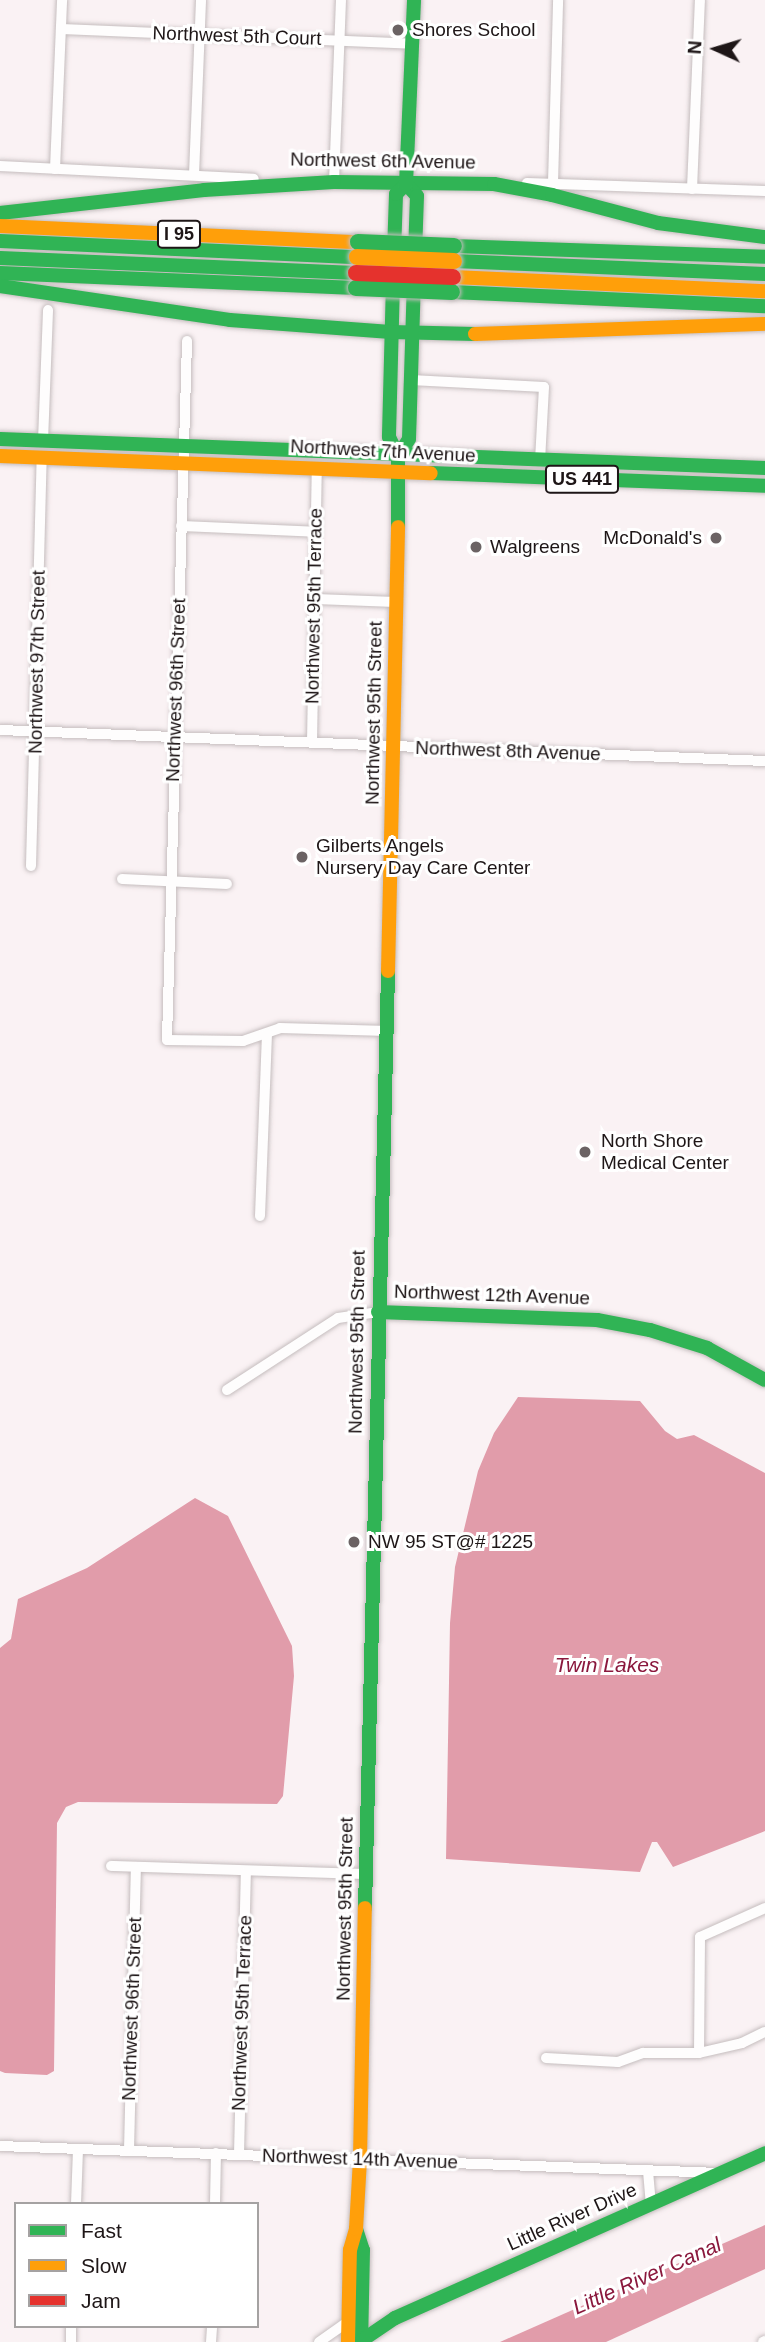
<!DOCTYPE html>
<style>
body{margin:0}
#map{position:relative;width:765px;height:2342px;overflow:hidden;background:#faf2f4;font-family:Helvetica,sans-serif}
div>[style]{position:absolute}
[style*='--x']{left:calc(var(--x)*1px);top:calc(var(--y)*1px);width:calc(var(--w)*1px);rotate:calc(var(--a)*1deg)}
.water>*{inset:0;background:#e19caa}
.roads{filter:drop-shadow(0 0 2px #c5bdbe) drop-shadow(0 0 2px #c5bdbe)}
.street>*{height:10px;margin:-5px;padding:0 5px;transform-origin:5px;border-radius:5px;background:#fefdfd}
.fast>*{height:14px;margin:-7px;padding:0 7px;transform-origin:7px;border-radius:7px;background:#30b455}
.slow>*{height:14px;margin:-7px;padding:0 7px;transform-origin:7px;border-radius:7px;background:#ff9f0a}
.bridges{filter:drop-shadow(0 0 2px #c5bdbe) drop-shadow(0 0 2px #c5bdbe)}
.fast-bridge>*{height:16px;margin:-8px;padding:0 8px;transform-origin:8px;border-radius:8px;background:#30b455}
.slow-bridge>*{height:16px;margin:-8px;padding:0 8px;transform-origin:8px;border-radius:8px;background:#ff9f0a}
.jam-bridge>*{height:16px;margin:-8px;padding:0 8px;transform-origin:8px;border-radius:8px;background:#e5322d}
.dots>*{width:19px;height:19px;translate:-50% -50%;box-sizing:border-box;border:4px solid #fff;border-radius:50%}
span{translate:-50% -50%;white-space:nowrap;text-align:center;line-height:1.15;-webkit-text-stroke:6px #fff;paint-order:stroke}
.shield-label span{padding:2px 5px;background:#fff;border:2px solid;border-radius:5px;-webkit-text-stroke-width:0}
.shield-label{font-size:18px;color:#1e1617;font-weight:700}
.poi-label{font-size:19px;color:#1e1617}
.left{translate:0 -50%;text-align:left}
.right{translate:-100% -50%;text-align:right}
.street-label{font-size:19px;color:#1e1617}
.water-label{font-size:21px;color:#8a183d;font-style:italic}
.legend{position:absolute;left:14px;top:2202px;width:245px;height:126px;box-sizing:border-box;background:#fff;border:2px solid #a5a2a2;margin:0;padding:9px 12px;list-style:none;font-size:21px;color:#1e1617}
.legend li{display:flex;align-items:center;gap:14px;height:35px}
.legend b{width:35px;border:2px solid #a5a2a2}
.north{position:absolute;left:681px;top:14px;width:70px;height:70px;-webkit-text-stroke:5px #fff;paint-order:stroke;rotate:274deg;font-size:19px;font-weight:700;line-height:28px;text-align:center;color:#1e1617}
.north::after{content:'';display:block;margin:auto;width:24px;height:32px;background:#1e1617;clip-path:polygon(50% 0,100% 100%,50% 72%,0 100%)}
</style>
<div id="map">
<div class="water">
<i style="clip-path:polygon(518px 1397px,640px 1401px,665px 1431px,677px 1439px,694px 1435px,765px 1473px,765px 1831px,673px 1867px,657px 1842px,652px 1842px,640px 1872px,446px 1859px,450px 1623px,455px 1567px,478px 1471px,494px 1433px)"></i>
<i style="clip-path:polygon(195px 1498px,228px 1516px,292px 1646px,294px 1676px,283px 1796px,277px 1804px,78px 1802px,66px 1807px,57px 1823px,54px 2071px,47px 2075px,5px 2073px,0 2071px,0 1648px,11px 1639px,18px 1599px,87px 1568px)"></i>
<i style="clip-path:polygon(765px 2225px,765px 2269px,606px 2342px,500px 2342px)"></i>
</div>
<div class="roads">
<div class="street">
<i style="--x:61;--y:29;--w:352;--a:2.4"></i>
<i style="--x:0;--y:166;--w:254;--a:2.9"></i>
<i style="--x:55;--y:169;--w:169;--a:-87.6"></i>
<i style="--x:194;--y:175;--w:175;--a:-87.7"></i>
<i style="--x:329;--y:182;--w:5;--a:0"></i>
<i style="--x:334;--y:182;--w:182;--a:-87.8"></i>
<i style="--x:527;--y:183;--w:238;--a:1.9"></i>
<i style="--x:553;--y:183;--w:183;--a:-88.4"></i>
<i style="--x:692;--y:189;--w:189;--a:-87.6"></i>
<i style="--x:187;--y:341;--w:699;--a:91.64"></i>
<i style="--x:167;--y:1040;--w:76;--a:0.8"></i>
<i style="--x:243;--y:1041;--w:39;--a:-19"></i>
<i style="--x:280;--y:1028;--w:108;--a:1.6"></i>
<i style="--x:411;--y:380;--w:133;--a:3"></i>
<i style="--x:544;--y:387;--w:73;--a:93.1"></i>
<i style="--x:43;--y:441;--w:131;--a:-87.8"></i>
<i style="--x:181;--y:526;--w:135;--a:2.5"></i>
<i style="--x:314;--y:599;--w:83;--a:2.1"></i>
<i style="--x:0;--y:730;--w:766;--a:2.32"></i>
<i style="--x:312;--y:743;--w:274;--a:-89"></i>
<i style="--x:31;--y:866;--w:408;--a:-88.5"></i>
<i style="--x:122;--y:879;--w:105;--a:2.7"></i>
<i style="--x:260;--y:1216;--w:182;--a:-87.8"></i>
<i style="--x:227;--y:1390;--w:132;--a:-33"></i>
<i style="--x:338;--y:1318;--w:40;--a:-8.5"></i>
<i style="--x:111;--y:1866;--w:256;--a:1.8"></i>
<i style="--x:699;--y:2053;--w:116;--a:-89.5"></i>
<i style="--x:700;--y:1937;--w:71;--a:-24"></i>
<i style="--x:546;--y:2058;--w:72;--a:3.2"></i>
<i style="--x:618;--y:2062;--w:27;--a:-20"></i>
<i style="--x:643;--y:2053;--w:56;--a:0"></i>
<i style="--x:699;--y:2053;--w:44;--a:-13.1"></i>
<i style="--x:742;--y:2043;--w:25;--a:-26"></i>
<i style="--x:0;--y:2146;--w:719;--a:2.15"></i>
<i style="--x:129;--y:2150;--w:283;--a:-88.6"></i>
<i style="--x:239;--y:2154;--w:282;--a:-88.6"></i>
<i style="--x:648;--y:2171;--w:33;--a:85"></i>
<i style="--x:76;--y:2204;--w:55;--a:-87.9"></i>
<i style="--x:215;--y:2204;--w:51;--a:-88.9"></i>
<i style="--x:71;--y:2342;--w:16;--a:-90"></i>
<i style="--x:211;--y:2342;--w:16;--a:-86"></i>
<i style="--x:319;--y:2342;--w:35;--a:-35"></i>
<i style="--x:763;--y:2342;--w:2;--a:-27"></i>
</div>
<div class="fast">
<i style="--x:334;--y:182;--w:160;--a:0.7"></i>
<i style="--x:406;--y:184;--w:16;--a:47"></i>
<i style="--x:417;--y:196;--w:56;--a:92"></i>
<i style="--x:494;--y:184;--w:59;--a:10.7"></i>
<i style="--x:552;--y:195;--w:110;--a:14.8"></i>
<i style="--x:658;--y:223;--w:108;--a:7.5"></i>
<i style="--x:0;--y:213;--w:205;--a:-6.4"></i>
<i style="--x:204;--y:190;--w:130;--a:-3.5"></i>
<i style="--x:0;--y:241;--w:357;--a:2.6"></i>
<i style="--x:454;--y:246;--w:311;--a:2"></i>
<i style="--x:394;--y:252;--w:58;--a:-88"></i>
<i style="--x:396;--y:194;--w:14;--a:-45"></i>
<i style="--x:406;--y:184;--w:184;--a:-87.5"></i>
<i style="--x:0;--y:258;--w:356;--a:2.4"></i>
<i style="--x:454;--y:261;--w:311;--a:2.4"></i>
<i style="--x:0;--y:273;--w:356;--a:2.4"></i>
<i style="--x:393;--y:282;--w:155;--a:91.5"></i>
<i style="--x:389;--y:437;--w:21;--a:65"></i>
<i style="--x:398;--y:456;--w:71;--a:90"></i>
<i style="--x:0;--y:286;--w:232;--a:8.4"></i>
<i style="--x:230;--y:320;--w:161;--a:4.3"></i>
<i style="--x:391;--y:332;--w:84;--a:1.4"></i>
<i style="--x:452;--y:292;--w:313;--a:2.6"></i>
<i style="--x:0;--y:439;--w:766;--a:2.17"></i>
<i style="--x:398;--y:456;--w:20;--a:-57"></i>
<i style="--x:409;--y:439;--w:156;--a:-88.2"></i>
<i style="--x:431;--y:473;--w:334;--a:2.2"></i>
<i style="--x:378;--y:1312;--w:219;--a:2.1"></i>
<i style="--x:597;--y:1320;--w:54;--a:10.7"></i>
<i style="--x:650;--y:1330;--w:60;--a:17.5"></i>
<i style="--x:707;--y:1348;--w:66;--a:28.9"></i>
<i style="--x:365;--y:1908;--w:937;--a:-88.59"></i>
<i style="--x:356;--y:2229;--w:22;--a:72"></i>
<i style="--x:363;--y:2250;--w:92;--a:91.2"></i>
<i style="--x:361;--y:2341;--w:41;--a:-34.1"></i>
<i style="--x:395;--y:2318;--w:405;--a:-24"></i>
</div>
<div class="slow">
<i style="--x:0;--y:226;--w:358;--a:2.6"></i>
<i style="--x:453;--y:277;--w:312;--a:2.6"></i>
<i style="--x:475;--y:334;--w:290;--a:-2"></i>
<i style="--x:0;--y:456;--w:431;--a:2.3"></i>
<i style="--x:388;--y:971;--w:444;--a:-88.7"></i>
<i style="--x:348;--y:2342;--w:92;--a:-88.8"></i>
<i style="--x:350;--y:2250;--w:22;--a:-74"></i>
<i style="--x:356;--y:2229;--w:70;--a:-86.7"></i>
<i style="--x:360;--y:2159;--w:251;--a:-88.9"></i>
</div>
</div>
<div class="bridges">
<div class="fast-bridge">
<i style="--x:358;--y:242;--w:96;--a:2.4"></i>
<i style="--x:356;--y:288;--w:96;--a:2.4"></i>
</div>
<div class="slow-bridge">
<i style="--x:357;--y:257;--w:97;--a:2.4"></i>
</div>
<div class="jam-bridge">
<i style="--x:356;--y:273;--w:97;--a:2.4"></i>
</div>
</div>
<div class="dots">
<i style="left:398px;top:30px;background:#6b6364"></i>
<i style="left:716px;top:538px;background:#6b6364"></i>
<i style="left:476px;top:547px;background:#6b6364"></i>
<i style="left:302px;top:857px;background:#6b6364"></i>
<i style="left:585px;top:1152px;background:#6b6364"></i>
<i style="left:354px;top:1542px;background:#6b6364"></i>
</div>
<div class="shield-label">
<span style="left:179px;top:234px">I 95</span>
<span style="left:582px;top:479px">US 441</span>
</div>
<div class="poi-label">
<span class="left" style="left:412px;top:30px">Shores School</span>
<span class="right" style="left:702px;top:538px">McDonald's</span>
<span class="left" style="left:490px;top:547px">Walgreens</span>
<span class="left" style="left:316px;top:857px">Gilberts Angels<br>Nursery Day Care Center</span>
<span class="left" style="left:601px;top:1152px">North Shore<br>Medical Center</span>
<span class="left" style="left:368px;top:1542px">NW 95 ST@# 1225</span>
</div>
<div class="street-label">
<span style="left:237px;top:36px;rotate:2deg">Northwest 5th Court</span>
<span style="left:383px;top:161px;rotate:1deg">Northwest 6th Avenue</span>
<span style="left:383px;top:451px;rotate:3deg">Northwest 7th Avenue</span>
<span style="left:314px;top:606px;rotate:-89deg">Northwest 95th Terrace</span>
<span style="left:37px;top:662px;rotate:-89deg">Northwest 97th Street</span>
<span style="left:176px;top:690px;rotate:-88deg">Northwest 96th Street</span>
<span style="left:374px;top:713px;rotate:-89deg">Northwest 95th Street</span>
<span style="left:508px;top:751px;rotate:2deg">Northwest 8th Avenue</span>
<span style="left:492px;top:1295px;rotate:2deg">Northwest 12th Avenue</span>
<span style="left:357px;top:1342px;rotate:-89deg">Northwest 95th Street</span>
<span style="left:345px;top:1909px;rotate:-89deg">Northwest 95th Street</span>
<span style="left:132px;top:2009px;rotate:-88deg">Northwest 96th Street</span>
<span style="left:242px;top:2013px;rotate:-88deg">Northwest 95th Terrace</span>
<span style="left:360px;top:2159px;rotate:2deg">Northwest 14th Avenue</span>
<span style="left:572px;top:2217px;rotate:-24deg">Little River Drive</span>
</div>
<div class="water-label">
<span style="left:607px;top:1665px">Twin Lakes</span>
<span style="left:647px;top:2276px;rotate:-24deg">Little River Canal</span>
</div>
<ul class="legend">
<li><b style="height:9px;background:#30b455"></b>Fast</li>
<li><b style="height:9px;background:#ff9f0a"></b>Slow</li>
<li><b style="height:9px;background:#e5322d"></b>Jam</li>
</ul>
<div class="north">N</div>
</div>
